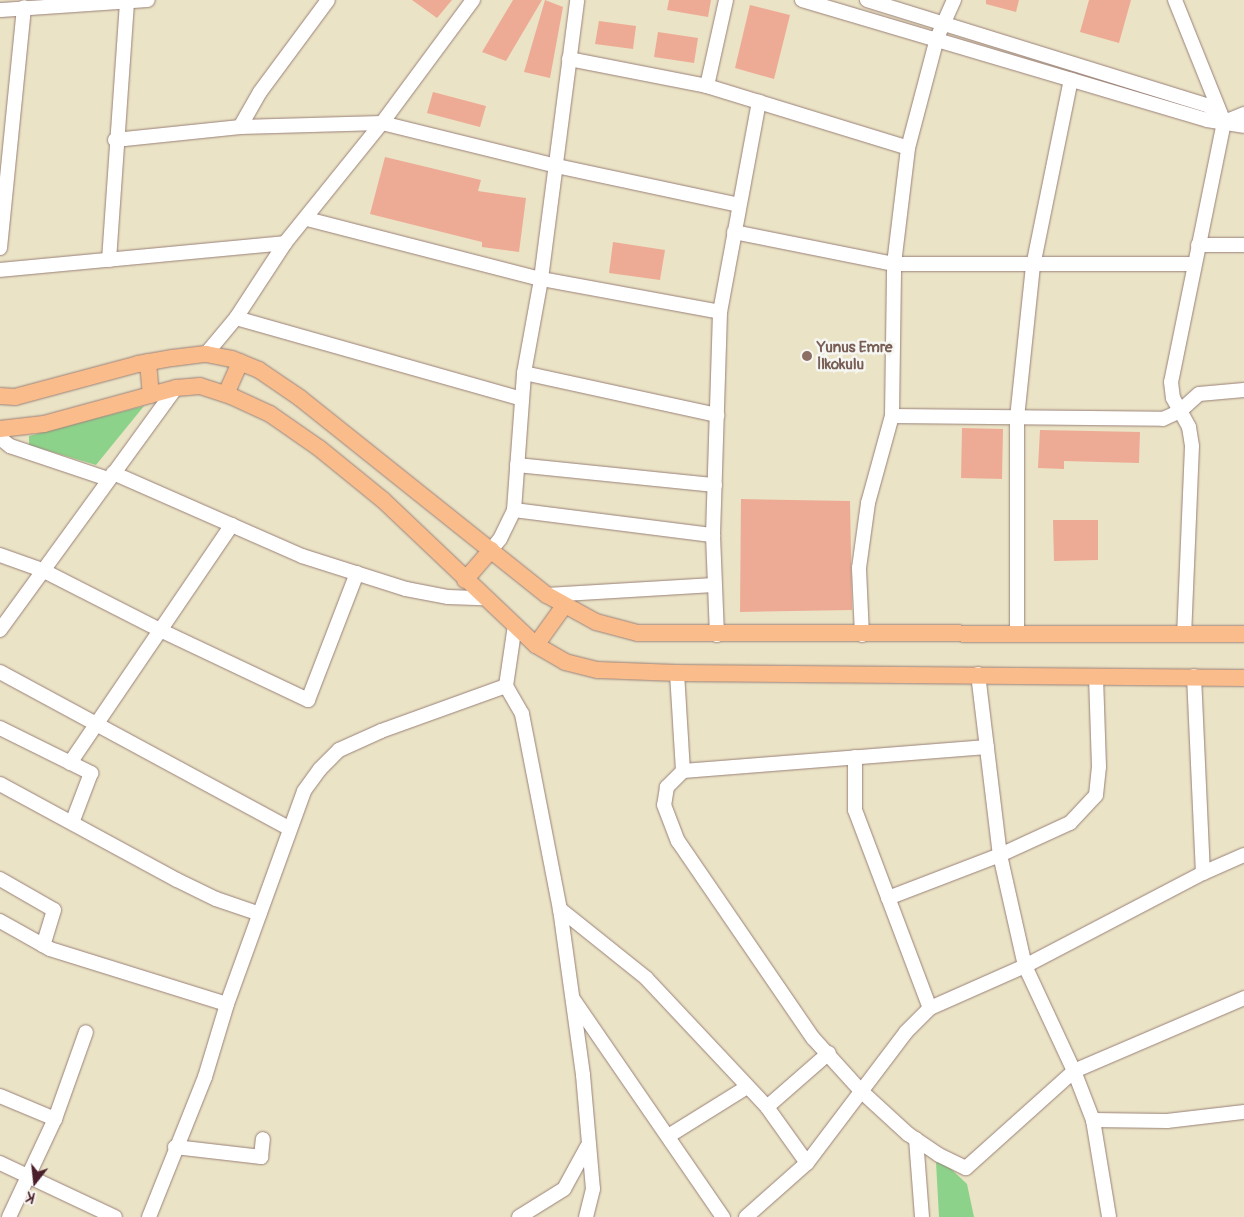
<!DOCTYPE html>
<meta charset="utf-8">
<style>
body{margin:0}
#map{position:relative;width:1244px;height:1217px;overflow:hidden;background:#ebe3c6;font-family:Pangolin,sans-serif}
div>[style]{position:absolute}
[style*='--x']{left:calc(var(--x)*1px);top:calc(var(--y)*1px);width:calc(var(--w)*1px);rotate:calc(var(--a)*1deg)}
.green>*{inset:0;background:#8dd28b}
.building>*{inset:0;background:#edab95}
.roads{filter:drop-shadow(0 0 1px #9a8178) drop-shadow(0 0 1px #9a8178)}
.minor>*{height:14px;margin:-7px;padding:0 7px;transform-origin:7px;border-radius:7px;background:#fff}
.major>*{height:16px;margin:-8px;padding:0 8px;transform-origin:8px;border-radius:8px;background:#fabc8b}
.dots>*{width:14px;height:14px;translate:-50% -50%;box-sizing:border-box;border:2px solid #f6f6f2;border-radius:50%}
span{translate:-50% -50%;white-space:nowrap;text-align:center;line-height:1.15;-webkit-text-stroke:5px #f6f6f2;paint-order:stroke}
.education-label{font-size:15px;color:#785e54;font-weight:700}
.left{translate:0 -50%;text-align:left}
.north{position:absolute;left:10px;top:1157px;width:50px;height:50px;-webkit-text-stroke:4px #f6f6f2;paint-order:stroke;rotate:196deg;font-size:14px;font-weight:700;line-height:20px;text-align:center;color:#4a1f2b}
.north::after{content:'';display:block;margin:auto;width:18px;height:22px;background:#4a1f2b;clip-path:polygon(50% 0,100% 100%,50% 72%,0 100%)}
</style>
<div id="map">
<div class="green">
<i style="clip-path:polygon(144px 406px,96px 465px,29px 445px,29px 436px)"></i>
<i style="clip-path:polygon(936px 1162px,948px 1166px,967px 1184px,974px 1217px,939px 1217px)"></i>
</div>
<div class="building">
<i style="clip-path:polygon(412px 0,452px 0,437px 18px)"></i>
<i style="clip-path:polygon(513px 0,542px 0,506px 61px,482px 52px)"></i>
<i style="clip-path:polygon(545px 0,563px 7px,550px 78px,524px 72px)"></i>
<i style="clip-path:polygon(669px 0,711px 0,708px 17px,667px 10px)"></i>
<i style="clip-path:polygon(986px 0,1019px 0,1016px 12px,986px 4px)"></i>
<i style="clip-path:polygon(1089px 0,1131px 0,1119px 43px,1080px 32px)"></i>
<i style="clip-path:polygon(750px 5px,790px 15px,774px 79px,735px 68px)"></i>
<i style="clip-path:polygon(599px 21px,636px 26px,633px 49px,595px 44px)"></i>
<i style="clip-path:polygon(658px 32px,698px 38px,694px 63px,654px 57px)"></i>
<i style="clip-path:polygon(433px 92px,486px 106px,480px 127px,427px 113px)"></i>
<i style="clip-path:polygon(385px 157px,481px 180px,478px 191px,526px 198px,519px 252px,482px 247px,482px 242px,370px 214px)"></i>
<i style="clip-path:polygon(613px 242px,665px 250px,660px 280px,609px 273px)"></i>
<i style="clip-path:polygon(962px 428px,1003px 429px,1002px 479px,961px 478px)"></i>
<i style="clip-path:polygon(1040px 430px,1140px 432px,1139px 463px,1064px 461px,1064px 469px,1038px 468px)"></i>
<i style="clip-path:polygon(741px 499px,850px 501px,852px 610px,740px 612px)"></i>
<i style="clip-path:polygon(1053px 520px,1098px 520px,1098px 560px,1054px 561px)"></i>
</div>
<div class="roads">
<div class="minor">
<i style="--x:802;--y:0;--w:422;--a:16.5"></i>
<i style="--x:1207;--y:120;--w:37;--a:9"></i>
<i style="--x:867;--y:0;--w:358;--a:17.2"></i>
<i style="--x:1209;--y:106;--w:16;--a:45"></i>
<i style="--x:1175;--y:0;--w:131;--a:68.1"></i>
<i style="--x:1224;--y:122;--w:265;--a:101.5"></i>
<i style="--x:1171;--y:382;--w:16;--a:83"></i>
<i style="--x:1173;--y:398;--w:33;--a:61"></i>
<i style="--x:1189;--y:427;--w:19;--a:81"></i>
<i style="--x:1192;--y:446;--w:187;--a:92.4"></i>
<i style="--x:0;--y:10;--w:148;--a:-3.9"></i>
<i style="--x:569;--y:59;--w:141;--a:11.1"></i>
<i style="--x:707;--y:86;--w:210;--a:17.1"></i>
<i style="--x:707;--y:86;--w:88;--a:-77.5"></i>
<i style="--x:1224;--y:122;--w:22;--a:-22"></i>
<i style="--x:240;--y:127;--w:40;--a:-60.3"></i>
<i style="--x:260;--y:92;--w:114;--a:-53.5"></i>
<i style="--x:115;--y:140;--w:126;--a:-5.9"></i>
<i style="--x:240;--y:127;--w:142;--a:-1.6"></i>
<i style="--x:382;--y:123;--w:180;--a:13.8"></i>
<i style="--x:557;--y:166;--w:186;--a:12.1"></i>
<i style="--x:307;--y:219;--w:242;--a:14.4"></i>
<i style="--x:541;--y:279;--w:182;--a:10.4"></i>
<i style="--x:734;--y:232;--w:163;--a:11.3"></i>
<i style="--x:894;--y:264;--w:300;--a:0"></i>
<i style="--x:1198;--y:245;--w:46;--a:0"></i>
<i style="--x:0;--y:248;--w:242;--a:-84.3"></i>
<i style="--x:109;--y:260;--w:261;--a:-86"></i>
<i style="--x:0;--y:270;--w:286;--a:-5.4"></i>
<i style="--x:236;--y:318;--w:297;--a:15.8"></i>
<i style="--x:206;--y:354;--w:47;--a:-50.2"></i>
<i style="--x:236;--y:318;--w:90;--a:-56.8"></i>
<i style="--x:285;--y:243;--w:154;--a:-51.1"></i>
<i style="--x:382;--y:123;--w:153;--a:-53.5"></i>
<i style="--x:524;--y:373;--w:198;--a:12.3"></i>
<i style="--x:892;--y:416;--w:271;--a:0.6"></i>
<i style="--x:1163;--y:419;--w:19;--a:-25"></i>
<i style="--x:1180;--y:411;--w:25;--a:-42"></i>
<i style="--x:1199;--y:394;--w:45;--a:-5.1"></i>
<i style="--x:0;--y:438;--w:13;--a:39"></i>
<i style="--x:10;--y:446;--w:103;--a:18.6"></i>
<i style="--x:517;--y:465;--w:199;--a:5.8"></i>
<i style="--x:113;--y:473;--w:206;--a:23.7"></i>
<i style="--x:302;--y:556;--w:109;--a:17.6"></i>
<i style="--x:406;--y:589;--w:43;--a:10.8"></i>
<i style="--x:448;--y:597;--w:35;--a:2"></i>
<i style="--x:514;--y:510;--w:201;--a:7.2"></i>
<i style="--x:491;--y:550;--w:14;--a:-51"></i>
<i style="--x:500;--y:539;--w:32;--a:-64"></i>
<i style="--x:514;--y:510;--w:137;--a:-85.8"></i>
<i style="--x:524;--y:373;--w:96;--a:-79.7"></i>
<i style="--x:541;--y:279;--w:281;--a:-82.6"></i>
<i style="--x:0;--y:555;--w:45;--a:19.7"></i>
<i style="--x:42;--y:570;--w:132;--a:27"></i>
<i style="--x:160;--y:630;--w:164;--a:25.3"></i>
<i style="--x:308;--y:700;--w:136;--a:-68.9"></i>
<i style="--x:547;--y:595;--w:167;--a:-3.4"></i>
<i style="--x:515;--y:625;--w:62;--a:98.4"></i>
<i style="--x:506;--y:686;--w:32;--a:60"></i>
<i style="--x:522;--y:714;--w:199;--a:79"></i>
<i style="--x:560;--y:909;--w:168;--a:82.1"></i>
<i style="--x:583;--y:1075;--w:114;--a:85"></i>
<i style="--x:593;--y:1189;--w:29;--a:104"></i>
<i style="--x:0;--y:630;--w:299;--a:-54"></i>
<i style="--x:1017;--y:634;--w:216;--a:-90"></i>
<i style="--x:1017;--y:418;--w:153;--a:-84"></i>
<i style="--x:1033;--y:266;--w:190;--a:-78.5"></i>
<i style="--x:717;--y:635;--w:100;--a:-92.3"></i>
<i style="--x:713;--y:535;--w:223;--a:-88.2"></i>
<i style="--x:720;--y:312;--w:214;--a:-79.5"></i>
<i style="--x:862;--y:635;--w:67;--a:-92.6"></i>
<i style="--x:859;--y:568;--w:66;--a:-82.1"></i>
<i style="--x:868;--y:503;--w:90;--a:-74.6"></i>
<i style="--x:892;--y:416;--w:152;--a:-89.2"></i>
<i style="--x:894;--y:264;--w:117;--a:-83.1"></i>
<i style="--x:908;--y:148;--w:114;--a:-75.2"></i>
<i style="--x:937;--y:38;--w:42;--a:-65.9"></i>
<i style="--x:0;--y:672;--w:328;--a:28.4"></i>
<i style="--x:677;--y:673;--w:98;--a:86.5"></i>
<i style="--x:978;--y:674;--w:182;--a:83.1"></i>
<i style="--x:1000;--y:855;--w:114;--a:77.3"></i>
<i style="--x:1025;--y:966;--w:116;--a:65"></i>
<i style="--x:1074;--y:1071;--w:185;--a:-23.2"></i>
<i style="--x:1194;--y:676;--w:197;--a:87.4"></i>
<i style="--x:0;--y:728;--w:102;--a:26.3"></i>
<i style="--x:91;--y:773;--w:53;--a:110.8"></i>
<i style="--x:987;--y:747;--w:305;--a:175.5"></i>
<i style="--x:683;--y:771;--w:23;--a:135"></i>
<i style="--x:667;--y:787;--w:18;--a:99"></i>
<i style="--x:664;--y:805;--w:39;--a:69"></i>
<i style="--x:678;--y:841;--w:239;--a:55.6"></i>
<i style="--x:813;--y:1038;--w:72;--a:47.8"></i>
<i style="--x:861;--y:1091;--w:64;--a:42.5"></i>
<i style="--x:908;--y:1134;--w:37;--a:34"></i>
<i style="--x:939;--y:1155;--w:30;--a:26"></i>
<i style="--x:966;--y:1168;--w:145;--a:-41.9"></i>
<i style="--x:1074;--y:1071;--w:53;--a:68.8"></i>
<i style="--x:1093;--y:1120;--w:98;--a:80.6"></i>
<i style="--x:855;--y:757;--w:53;--a:90"></i>
<i style="--x:855;--y:810;--w:212;--a:69.3"></i>
<i style="--x:70;--y:763;--w:288;--a:-55.8"></i>
<i style="--x:0;--y:784;--w:201;--a:28.5"></i>
<i style="--x:177;--y:880;--w:43;--a:26"></i>
<i style="--x:216;--y:899;--w:46;--a:18.8"></i>
<i style="--x:0;--y:879;--w:62;--a:29.9"></i>
<i style="--x:54;--y:910;--w:37;--a:107"></i>
<i style="--x:888;--y:898;--w:120;--a:-21"></i>
<i style="--x:1000;--y:855;--w:77;--a:-24.6"></i>
<i style="--x:1070;--y:823;--w:38;--a:-47"></i>
<i style="--x:1096;--y:795;--w:28;--a:-84"></i>
<i style="--x:1099;--y:767;--w:91;--a:-91.9"></i>
<i style="--x:560;--y:909;--w:110;--a:38.7"></i>
<i style="--x:646;--y:978;--w:177;--a:46.8"></i>
<i style="--x:767;--y:1107;--w:69;--a:54.5"></i>
<i style="--x:0;--y:921;--w:57;--a:29.2"></i>
<i style="--x:50;--y:949;--w:185;--a:17.3"></i>
<i style="--x:573;--y:999;--w:265;--a:55.5"></i>
<i style="--x:0;--y:1096;--w:60;--a:22.7"></i>
<i style="--x:767;--y:1107;--w:82;--a:-41.1"></i>
<i style="--x:1093;--y:1120;--w:74;--a:0.8"></i>
<i style="--x:1167;--y:1121;--w:78;--a:-6.7"></i>
<i style="--x:670;--y:1135;--w:91;--a:-31.9"></i>
<i style="--x:916;--y:1139;--w:78;--a:85.6"></i>
<i style="--x:175;--y:1147;--w:87;--a:6.6"></i>
<i style="--x:261;--y:1157;--w:18;--a:-84"></i>
<i style="--x:0;--y:1163;--w:127;--a:25.2"></i>
<i style="--x:9;--y:1217;--w:108;--a:-64.9"></i>
<i style="--x:55;--y:1119;--w:92;--a:-70.4"></i>
<i style="--x:149;--y:1217;--w:151;--a:-68.2"></i>
<i style="--x:205;--y:1077;--w:76;--a:-73.2"></i>
<i style="--x:227;--y:1004;--w:226;--a:-70.1"></i>
<i style="--x:304;--y:791;--w:27;--a:-54"></i>
<i style="--x:320;--y:769;--w:27;--a:-45"></i>
<i style="--x:339;--y:750;--w:46;--a:-24.3"></i>
<i style="--x:381;--y:731;--w:133;--a:-19.8"></i>
<i style="--x:519;--y:1217;--w:53;--a:-31.9"></i>
<i style="--x:564;--y:1189;--w:48;--a:-61.3"></i>
<i style="--x:746;--y:1217;--w:81;--a:-41.5"></i>
<i style="--x:807;--y:1163;--w:164;--a:-52.9"></i>
<i style="--x:906;--y:1032;--w:34;--a:-45"></i>
<i style="--x:930;--y:1008;--w:104;--a:-23.9"></i>
<i style="--x:1025;--y:966;--w:201;--a:-27.6"></i>
<i style="--x:1203;--y:873;--w:45;--a:-23.7"></i>
</div>
<div class="major">
<i style="--x:148;--y:362;--w:33;--a:85"></i>
<i style="--x:226;--y:394;--w:35;--a:-66"></i>
<i style="--x:0;--y:396;--w:15;--a:4"></i>
<i style="--x:15;--y:397;--w:127;--a:-15"></i>
<i style="--x:138;--y:364;--w:35;--a:-10"></i>
<i style="--x:172;--y:358;--w:34;--a:-7"></i>
<i style="--x:206;--y:354;--w:26;--a:11"></i>
<i style="--x:232;--y:359;--w:29;--a:22"></i>
<i style="--x:259;--y:370;--w:50;--a:34.3"></i>
<i style="--x:300;--y:398;--w:316;--a:38.6"></i>
<i style="--x:547;--y:595;--w:56;--a:28.9"></i>
<i style="--x:596;--y:622;--w:43;--a:14.7"></i>
<i style="--x:638;--y:633;--w:606;--a:0.09"></i>
<i style="--x:0;--y:429;--w:44;--a:-6.5"></i>
<i style="--x:44;--y:424;--w:137;--a:-15.3"></i>
<i style="--x:176;--y:388;--w:24;--a:-5"></i>
<i style="--x:200;--y:386;--w:33;--a:18"></i>
<i style="--x:231;--y:396;--w:43;--a:24.8"></i>
<i style="--x:270;--y:414;--w:60;--a:34.8"></i>
<i style="--x:319;--y:448;--w:82;--a:39.1"></i>
<i style="--x:383;--y:500;--w:211;--a:43.5"></i>
<i style="--x:536;--y:645;--w:34;--a:30"></i>
<i style="--x:565;--y:662;--w:34;--a:14"></i>
<i style="--x:598;--y:670;--w:79;--a:2.2"></i>
<i style="--x:677;--y:673;--w:567;--a:0.51"></i>
<i style="--x:465;--y:580;--w:40;--a:-49"></i>
<i style="--x:536;--y:645;--w:48;--a:-54.3"></i>
</div>
</div>
<div class="dots">
<i style="left:807px;top:356px;background:#8d6e63"></i>
</div>
<div class="education-label">
<span class="left" style="left:817px;top:356px">Yunus Emre<br>İlkokulu</span>
</div>
<div class="north">K</div>
</div>
